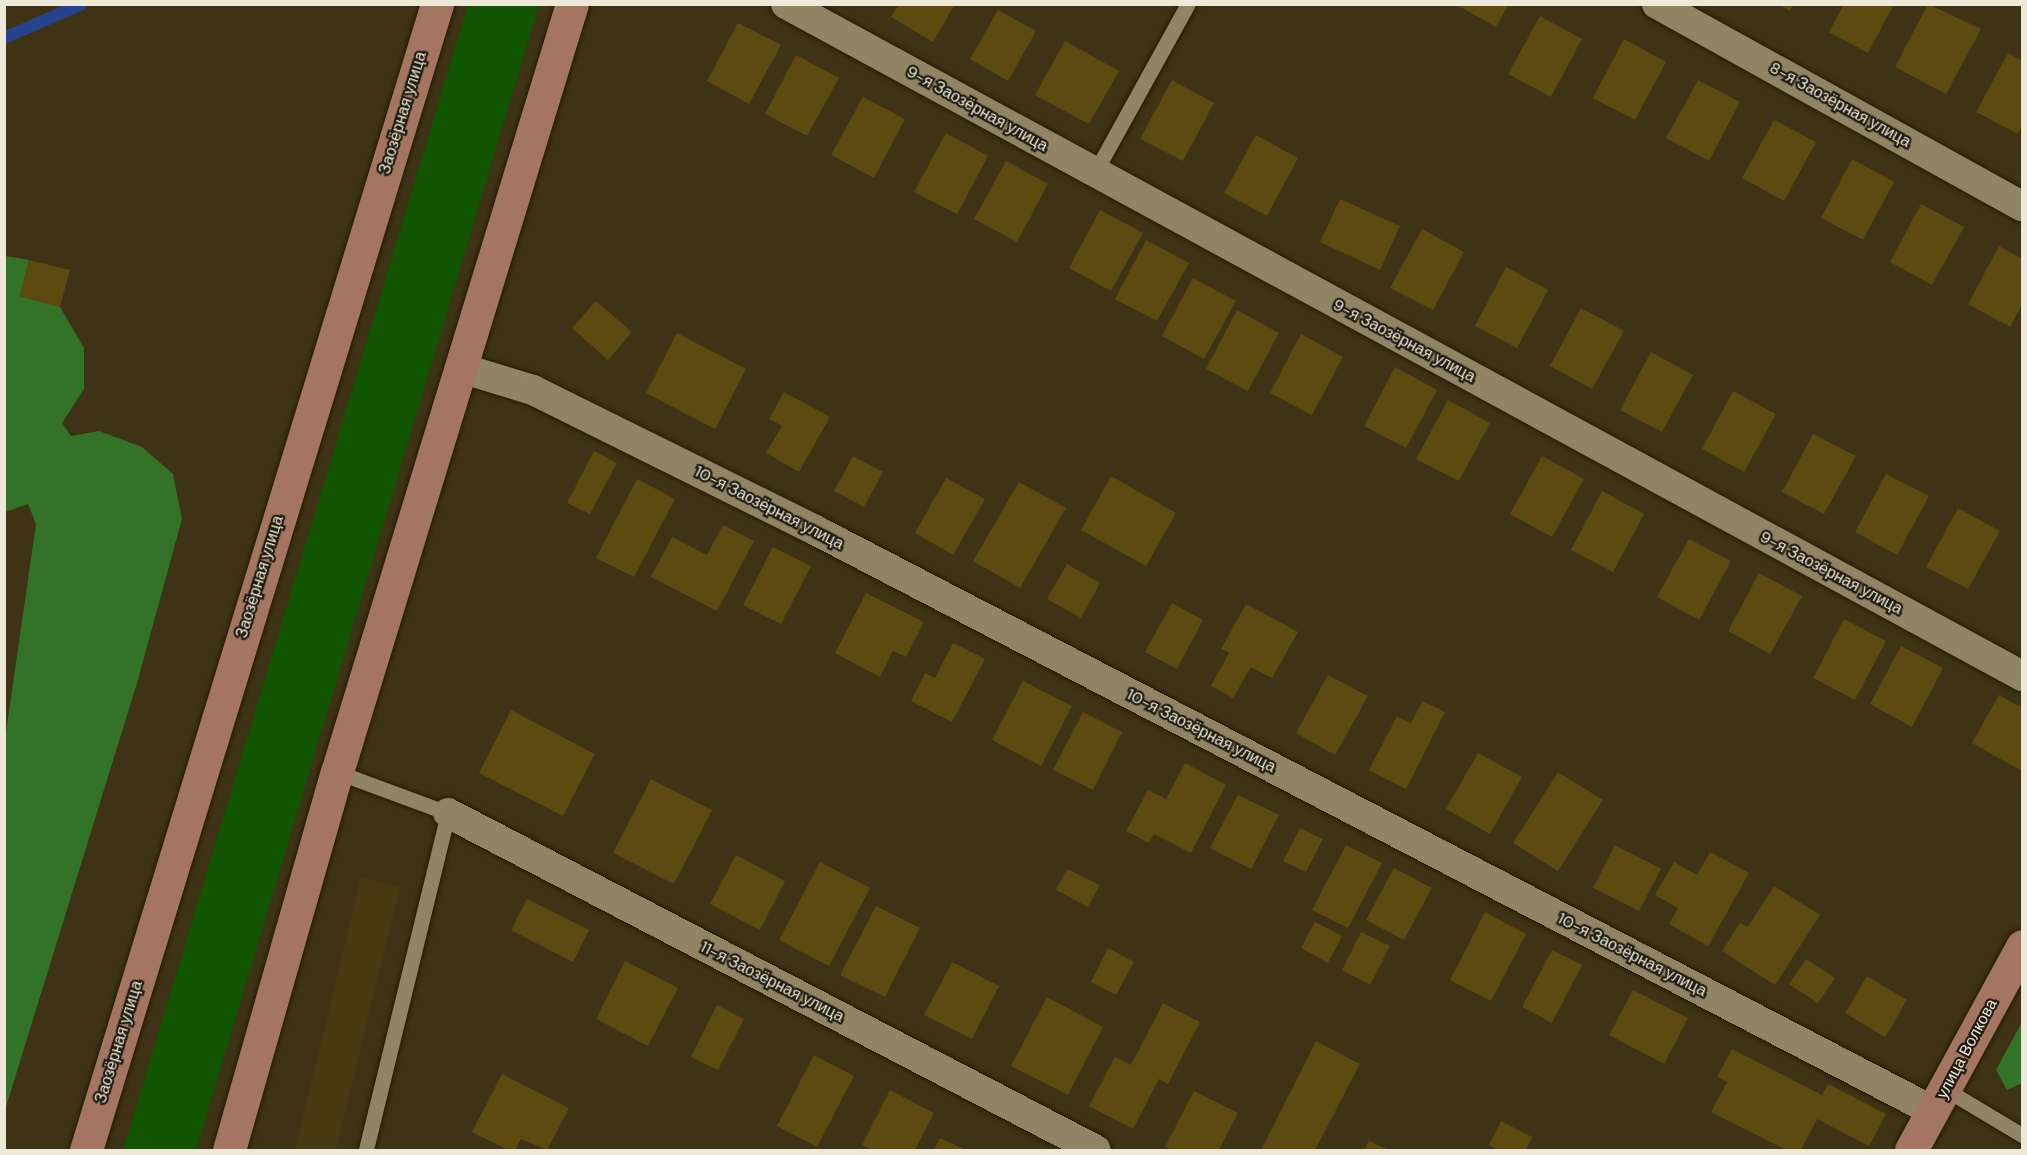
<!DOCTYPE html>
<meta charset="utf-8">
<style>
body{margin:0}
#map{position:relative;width:2027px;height:1155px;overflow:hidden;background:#3e3315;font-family:"DM Sans",sans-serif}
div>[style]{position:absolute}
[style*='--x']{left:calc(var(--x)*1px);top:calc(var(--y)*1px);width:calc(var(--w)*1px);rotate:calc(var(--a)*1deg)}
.built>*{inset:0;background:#473912}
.green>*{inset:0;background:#115402}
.forest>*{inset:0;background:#327327}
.stream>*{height:12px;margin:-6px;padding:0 6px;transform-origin:6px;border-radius:6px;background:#26448d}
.building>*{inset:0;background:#5c4a11}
.roads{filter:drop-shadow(0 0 2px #251b00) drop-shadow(0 0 2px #251b00)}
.lane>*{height:15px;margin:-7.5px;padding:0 7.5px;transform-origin:7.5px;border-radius:7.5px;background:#908464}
.street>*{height:30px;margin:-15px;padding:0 15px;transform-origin:15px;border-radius:15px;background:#908464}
.secondary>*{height:33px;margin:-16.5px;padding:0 16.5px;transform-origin:16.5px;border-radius:16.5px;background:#a47662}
span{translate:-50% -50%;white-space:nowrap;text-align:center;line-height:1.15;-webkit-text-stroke:4.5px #201c0f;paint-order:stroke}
.street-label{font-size:16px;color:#eee8d6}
.frame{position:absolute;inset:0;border:6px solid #eee8d6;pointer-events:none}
</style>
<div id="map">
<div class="built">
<i style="clip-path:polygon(361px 877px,400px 887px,336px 1150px,295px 1150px)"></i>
</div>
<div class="green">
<i style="clip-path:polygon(468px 5px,539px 5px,196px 1150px,123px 1150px)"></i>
</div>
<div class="forest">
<i style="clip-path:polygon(5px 256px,29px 260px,20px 296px,60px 307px,84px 348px,84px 389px,62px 423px,71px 436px,99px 431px,142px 447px,173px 474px,182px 519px,137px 683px,5px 1110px,4px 746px,36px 524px,28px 504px,5px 512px)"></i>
<i style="clip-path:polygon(2022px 1022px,2022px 1083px,2007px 1090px,1996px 1070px)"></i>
</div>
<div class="stream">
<i style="--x:4;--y:38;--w:85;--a:-23.6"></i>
</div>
<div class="building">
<i style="clip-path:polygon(899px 4px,955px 4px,933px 42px,891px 17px)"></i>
<i style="clip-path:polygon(1455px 4px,1509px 4px,1496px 27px)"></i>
<i style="clip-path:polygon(1778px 4px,1793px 4px,1790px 11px)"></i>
<i style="clip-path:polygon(1844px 4px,1894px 4px,1868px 53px,1829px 32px)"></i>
<i style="clip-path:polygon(1928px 4px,1981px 29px,1946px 94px,1895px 67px)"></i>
<i style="clip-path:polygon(998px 10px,1036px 31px,1008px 81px,970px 59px)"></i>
<i style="clip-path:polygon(1540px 16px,1582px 39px,1551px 97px,1508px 74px)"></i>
<i style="clip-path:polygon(738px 23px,781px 45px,749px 104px,707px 81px)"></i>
<i style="clip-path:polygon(1624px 39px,1666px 62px,1635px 120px,1593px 98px)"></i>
<i style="clip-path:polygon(1065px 41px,1119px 71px,1089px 124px,1035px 95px)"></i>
<i style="clip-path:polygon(2008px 53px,2022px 61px,2022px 125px,2018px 134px,1976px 112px)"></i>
<i style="clip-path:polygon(796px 55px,839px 78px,807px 136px,765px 114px)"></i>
<i style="clip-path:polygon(1172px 80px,1214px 103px,1183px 161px,1140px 139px)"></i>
<i style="clip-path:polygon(1698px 80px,1740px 102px,1709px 161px,1666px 138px)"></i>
<i style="clip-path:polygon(863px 97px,905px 119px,874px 178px,831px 155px)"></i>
<i style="clip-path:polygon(1774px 120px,1816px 142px,1784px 201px,1742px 178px)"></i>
<i style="clip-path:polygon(946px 133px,988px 156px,957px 214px,914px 192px)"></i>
<i style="clip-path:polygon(1256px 135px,1298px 158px,1267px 216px,1224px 193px)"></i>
<i style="clip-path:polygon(1852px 159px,1894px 182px,1863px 240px,1821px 218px)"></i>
<i style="clip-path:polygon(1006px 161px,1048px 184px,1017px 242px,974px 219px)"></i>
<i style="clip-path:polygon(1340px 199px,1400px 226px,1380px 270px,1320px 242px)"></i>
<i style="clip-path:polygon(1921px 204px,1964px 227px,1932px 285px,1890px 262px)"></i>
<i style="clip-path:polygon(1100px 210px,1143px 233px,1111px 291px,1069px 268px)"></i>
<i style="clip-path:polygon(1422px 229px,1464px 252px,1433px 310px,1390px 288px)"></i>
<i style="clip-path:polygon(1146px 240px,1189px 263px,1157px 321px,1115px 299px)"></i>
<i style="clip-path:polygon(1999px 246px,2022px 259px,2022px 304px,2010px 327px,1968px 304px)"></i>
<i style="clip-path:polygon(29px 260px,70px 270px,60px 307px,20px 296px)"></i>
<i style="clip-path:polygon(1506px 267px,1548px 290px,1517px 348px,1475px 326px)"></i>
<i style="clip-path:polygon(1193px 278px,1236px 301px,1204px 359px,1162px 336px)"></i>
<i style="clip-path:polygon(596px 301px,632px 332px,608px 360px,572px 328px)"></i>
<i style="clip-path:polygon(1581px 308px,1624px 331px,1592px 389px,1550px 366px)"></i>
<i style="clip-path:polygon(1237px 310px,1279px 333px,1248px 391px,1206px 369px)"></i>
<i style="clip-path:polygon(677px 333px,746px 369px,715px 429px,646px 393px)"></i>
<i style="clip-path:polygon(1301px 334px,1343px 357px,1312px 415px,1270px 393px)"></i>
<i style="clip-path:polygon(1651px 352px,1693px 375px,1662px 432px,1620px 410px)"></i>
<i style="clip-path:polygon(1395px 367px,1437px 390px,1406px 448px,1364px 426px)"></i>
<i style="clip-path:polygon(1733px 391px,1776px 414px,1744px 472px,1702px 449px)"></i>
<i style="clip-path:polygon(784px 392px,830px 417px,799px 472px,766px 453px,782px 426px,769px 419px)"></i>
<i style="clip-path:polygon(1448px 400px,1490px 423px,1459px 481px,1416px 459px)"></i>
<i style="clip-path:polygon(1813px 434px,1856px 456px,1824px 514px,1782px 492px)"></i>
<i style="clip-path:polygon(594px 451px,617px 463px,590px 514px,567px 503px)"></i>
<i style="clip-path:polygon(853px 456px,883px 472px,864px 507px,834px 491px)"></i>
<i style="clip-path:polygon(1542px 456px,1584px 479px,1552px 537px,1510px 514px)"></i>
<i style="clip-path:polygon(1886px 474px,1929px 496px,1897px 555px,1855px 532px)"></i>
<i style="clip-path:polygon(1111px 476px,1176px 513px,1146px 566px,1081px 530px)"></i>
<i style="clip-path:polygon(946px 478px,985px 499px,953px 555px,915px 533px)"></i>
<i style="clip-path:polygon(637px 479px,675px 499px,634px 577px,596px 558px)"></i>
<i style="clip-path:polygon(1019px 482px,1066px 508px,1020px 588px,973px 561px)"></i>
<i style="clip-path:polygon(1602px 491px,1644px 514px,1613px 572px,1571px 550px)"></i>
<i style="clip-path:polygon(1958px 508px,2000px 531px,1968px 589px,1926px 567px)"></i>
<i style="clip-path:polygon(723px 525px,754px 541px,717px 611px,651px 577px,672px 537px,707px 555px)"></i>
<i style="clip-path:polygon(1689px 539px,1731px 561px,1699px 620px,1657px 597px)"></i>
<i style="clip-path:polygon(773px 547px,811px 566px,781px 624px,743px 605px)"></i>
<i style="clip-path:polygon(1067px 564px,1100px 583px,1081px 618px,1047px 599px)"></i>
<i style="clip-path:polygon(1759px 573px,1802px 596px,1770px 654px,1728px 631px)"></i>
<i style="clip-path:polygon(866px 593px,924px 622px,906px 657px,893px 651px,880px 677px,835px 653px)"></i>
<i style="clip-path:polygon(1172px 603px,1203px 620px,1177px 669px,1145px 652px)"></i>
<i style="clip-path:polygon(1246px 604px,1298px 632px,1272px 678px,1251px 667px,1233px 698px,1211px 686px,1229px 653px,1221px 649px)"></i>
<i style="clip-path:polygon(1844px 619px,1886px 641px,1855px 700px,1813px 678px)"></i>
<i style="clip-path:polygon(953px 643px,985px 659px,952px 722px,911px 701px,925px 673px,935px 678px)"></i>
<i style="clip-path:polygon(1901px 646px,1943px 668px,1912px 727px,1870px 704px)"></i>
<i style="clip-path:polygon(1328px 675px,1368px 696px,1335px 755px,1296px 733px)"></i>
<i style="clip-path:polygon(1023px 681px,1072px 706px,1041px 766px,992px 740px)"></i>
<i style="clip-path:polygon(1999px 695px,2022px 708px,2022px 771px,1972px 743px)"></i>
<i style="clip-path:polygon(1423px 701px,1445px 712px,1406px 789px,1369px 770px,1397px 716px,1411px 723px)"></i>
<i style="clip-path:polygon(511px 710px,595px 754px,563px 816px,479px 773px)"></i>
<i style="clip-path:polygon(1083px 712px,1122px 732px,1093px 790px,1053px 770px)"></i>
<i style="clip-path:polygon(1478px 753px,1522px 777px,1490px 834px,1446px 809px)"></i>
<i style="clip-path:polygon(1185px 763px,1226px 785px,1191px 853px,1154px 834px,1149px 843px,1126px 831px,1148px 790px,1166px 799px)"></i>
<i style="clip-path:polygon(1558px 772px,1603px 800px,1558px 871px,1513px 843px)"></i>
<i style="clip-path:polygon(651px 779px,712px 810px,674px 884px,613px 853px)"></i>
<i style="clip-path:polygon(1238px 795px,1279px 815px,1251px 869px,1210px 848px)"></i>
<i style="clip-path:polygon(1300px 828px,1323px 839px,1306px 872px,1283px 861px)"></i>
<i style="clip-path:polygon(1346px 845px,1382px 863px,1348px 928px,1312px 910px)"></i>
<i style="clip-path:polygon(1615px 845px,1661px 869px,1639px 911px,1593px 888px)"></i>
<i style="clip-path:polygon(1710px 852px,1749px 873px,1708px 946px,1669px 924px,1678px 908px,1655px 895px,1674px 862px,1697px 875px)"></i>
<i style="clip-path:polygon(736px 855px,785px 881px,760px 930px,710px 904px)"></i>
<i style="clip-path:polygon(820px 862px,870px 888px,829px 966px,779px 940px)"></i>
<i style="clip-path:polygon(1394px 868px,1432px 888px,1404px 940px,1366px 920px)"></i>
<i style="clip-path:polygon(1067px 869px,1100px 885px,1088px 907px,1056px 890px)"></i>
<i style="clip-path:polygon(1774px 886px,1820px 915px,1775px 985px,1722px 951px,1740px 923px,1748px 927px)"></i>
<i style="clip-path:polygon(527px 899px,589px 930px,573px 962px,511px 930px)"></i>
<i style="clip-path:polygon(876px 906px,920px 928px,885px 997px,840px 975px)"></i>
<i style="clip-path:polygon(1485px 912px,1526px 934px,1491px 1001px,1450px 980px)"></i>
<i style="clip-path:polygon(1315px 922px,1342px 936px,1328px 963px,1301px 948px)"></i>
<i style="clip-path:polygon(1361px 932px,1390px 946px,1370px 985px,1342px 970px)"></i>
<i style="clip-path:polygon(1108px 948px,1134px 962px,1116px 995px,1091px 982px)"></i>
<i style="clip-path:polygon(1552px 950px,1582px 965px,1552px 1023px,1522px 1007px)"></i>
<i style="clip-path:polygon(1806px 959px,1835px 978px,1818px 1003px,1789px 984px)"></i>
<i style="clip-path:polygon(625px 961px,678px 988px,648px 1046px,596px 1019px)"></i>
<i style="clip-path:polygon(952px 962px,999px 986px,972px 1039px,924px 1015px)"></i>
<i style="clip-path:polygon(1867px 976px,1907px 1000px,1885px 1037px,1845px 1013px)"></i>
<i style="clip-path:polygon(1633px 990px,1688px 1018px,1664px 1064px,1609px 1035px)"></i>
<i style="clip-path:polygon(1047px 997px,1103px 1027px,1068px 1095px,1011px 1066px)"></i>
<i style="clip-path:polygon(1163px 1003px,1200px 1022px,1168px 1084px,1159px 1079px,1133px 1129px,1089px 1106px,1115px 1057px,1131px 1065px)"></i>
<i style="clip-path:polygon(717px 1005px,744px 1019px,718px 1070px,691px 1057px)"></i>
<i style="clip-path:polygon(1316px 1041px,1360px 1064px,1315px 1150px,1261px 1150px)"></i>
<i style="clip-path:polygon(1732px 1049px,1822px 1095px,1828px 1084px,1886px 1114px,1869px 1146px,1817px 1119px,1801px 1150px,1786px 1150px,1711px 1112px,1727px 1082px,1717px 1077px)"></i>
<i style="clip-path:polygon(814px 1055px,854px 1076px,817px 1147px,777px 1126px)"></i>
<i style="clip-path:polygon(502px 1074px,569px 1108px,547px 1150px,521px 1139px,515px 1150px,508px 1150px,472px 1132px)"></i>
<i style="clip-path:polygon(890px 1090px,934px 1113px,915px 1150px,873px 1150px,862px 1145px)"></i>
<i style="clip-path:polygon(1194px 1091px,1238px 1113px,1219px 1150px,1173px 1150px,1165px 1147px)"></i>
<i style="clip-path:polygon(1501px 1121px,1532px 1137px,1526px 1150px,1498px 1150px,1489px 1145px)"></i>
<i style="clip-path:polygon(940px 1138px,966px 1150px,934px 1150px)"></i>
<i style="clip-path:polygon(1369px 1141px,1389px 1150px,1364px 1150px)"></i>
</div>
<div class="roads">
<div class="lane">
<i style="--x:1094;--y:174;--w:194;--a:-61.1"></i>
<i style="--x:337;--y:772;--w:118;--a:20.3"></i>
<i style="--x:448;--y:813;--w:347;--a:103.7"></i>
<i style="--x:1945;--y:1089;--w:90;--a:30.9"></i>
</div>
<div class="street">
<i style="--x:786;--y:4;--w:1407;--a:28.53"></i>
<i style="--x:1657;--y:4;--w:417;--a:29"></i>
<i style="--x:461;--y:368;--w:75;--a:17"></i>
<i style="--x:533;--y:390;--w:315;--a:26.4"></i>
<i style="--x:815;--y:530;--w:1260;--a:27.46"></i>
<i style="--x:448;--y:813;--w:730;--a:27.48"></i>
</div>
<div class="secondary">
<i style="--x:86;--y:1150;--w:1199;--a:-72.97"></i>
<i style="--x:229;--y:1150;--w:393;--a:-74.1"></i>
<i style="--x:337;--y:772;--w:803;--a:-72.99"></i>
<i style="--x:1911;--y:1150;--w:232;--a:-61.4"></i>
</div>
</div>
<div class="street-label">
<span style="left:1840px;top:105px;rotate:29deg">8-я Заозёрная улица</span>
<span style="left:977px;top:109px;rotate:29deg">9-я Заозёрная улица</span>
<span style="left:403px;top:113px;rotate:-73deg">Заозёрная улица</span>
<span style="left:1404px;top:341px;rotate:28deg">9-я Заозёрная улица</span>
<span style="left:769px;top:508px;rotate:27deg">10-я Заозёрная улица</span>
<span style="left:1831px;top:573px;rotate:28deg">9-я Заозёрная улица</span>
<span style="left:260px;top:577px;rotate:-73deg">Заозёрная улица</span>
<span style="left:1201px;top:731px;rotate:27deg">10-я Заозёрная улица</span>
<span style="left:1632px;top:955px;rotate:27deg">10-я Заозёрная улица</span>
<span style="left:772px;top:982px;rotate:27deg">11-я Заозёрная улица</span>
<span style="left:119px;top:1042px;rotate:-73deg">Заозёрная улица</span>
<span style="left:1967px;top:1049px;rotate:-62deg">улица Волкова</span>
</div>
<div class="frame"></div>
</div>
